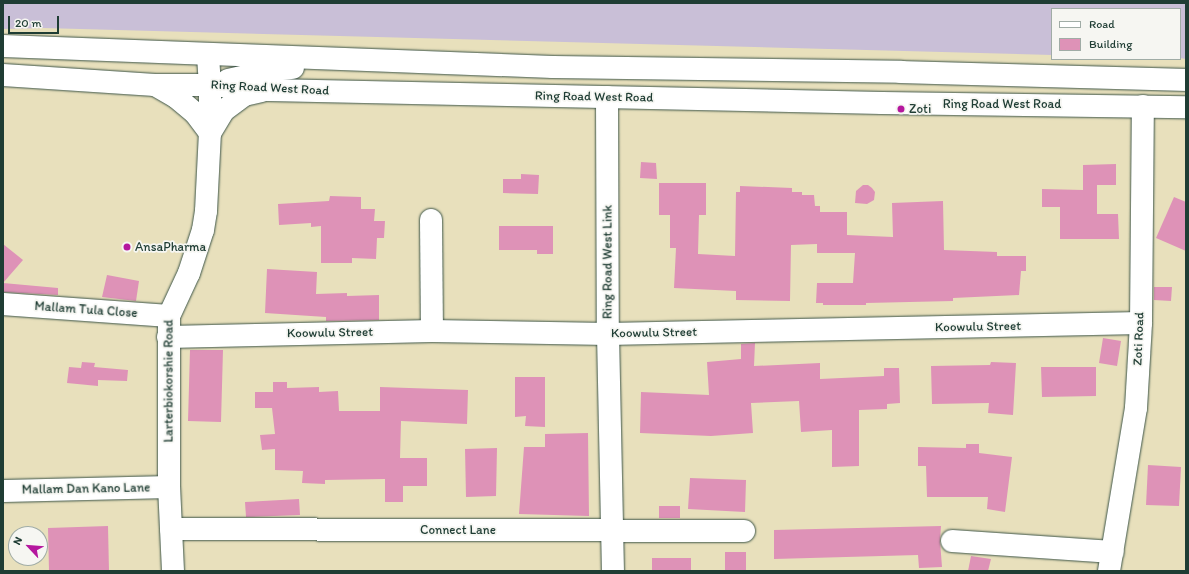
<!DOCTYPE html>
<style>
body{margin:0}
#map{position:relative;width:1189px;height:574px;overflow:hidden;background:#e8e0bc;font-family:Itim,sans-serif}
div>[style]{position:absolute}
[style*='--x']{left:calc(var(--x)*1px);top:calc(var(--y)*1px);width:calc(var(--w)*1px);rotate:calc(var(--a)*1deg)}
.industrial>*{inset:0;background:#c9bfd7}
.building>*{inset:0;background:#de92b7}
.roads{filter:drop-shadow(0 0 1px #3d5548) drop-shadow(0 0 1px #3d5548)}
.minor>*{height:22px;margin:-11px;padding:0 11px;transform-origin:11px;border-radius:11px;background:#fff}
.major>*{height:22px;margin:-11px;padding:0 11px;transform-origin:11px;border-radius:11px;background:#fff}
.dots>*{width:11px;height:11px;translate:-50% -50%;box-sizing:border-box;border:2px solid #f6f6f2;border-radius:50%}
span{translate:-50% -50%;white-space:nowrap;text-align:center;line-height:1.15;-webkit-text-stroke:3.5px #f6f6f2;paint-order:stroke}
.street-label{font-size:13px;color:#1f3d34}
.poi-label{font-size:13px;color:#1f3d34}
.left{translate:0 -50%;text-align:left}
.frame{position:absolute;inset:0;border:4px solid #1f3d34;pointer-events:none}
.legend{position:absolute;left:1051px;top:8px;width:130px;height:52px;box-sizing:border-box;background:#f6f6f2;border:1px solid #a0aca6;margin:0;padding:5px 7px;list-style:none;font-size:12px;color:#1f3d34}
.legend li{display:flex;align-items:center;gap:8px;height:20px}
.legend b{width:20px;border:1px solid #a0aca6}
.north{position:absolute;left:8px;top:526px;width:40px;height:40px;box-sizing:border-box;background:#f6f6f2;border:1px solid #a0aca6;border-radius:50%;rotate:296deg;font-size:11px;font-weight:700;line-height:16px;text-align:center;color:#1f3d34}
.north::after{content:'';display:block;margin:auto;width:14px;height:18px;background:#b5179e;clip-path:polygon(50% 0,100% 100%,50% 72%,0 100%)}
.scale{position:absolute;left:8px;top:16px;width:51px;height:18px;box-sizing:border-box;border:2px solid #1f3d34;border-top:0;padding-left:5px;font-size:12px;line-height:14px;white-space:nowrap;color:#1f3d34;-webkit-text-stroke:3px #f6f6f2;paint-order:stroke}
</style>
<div id="map">
<div class="industrial">
<i style="clip-path:polygon(3px 3px,1186px 3px,1186px 59px,1180px 58px,1180px 9px,1052px 9px,1052px 55px,43px 28px,3px 29px)"></i>
</div>
<div class="building">
<i style="clip-path:polygon(641px 162px,656px 163px,657px 179px,640px 178px)"></i>
<i style="clip-path:polygon(1116px 164px,1116px 185px,1097px 185px,1097px 214px,1118px 214px,1119px 239px,1060px 239px,1060px 207px,1042px 207px,1042px 189px,1083px 190px,1083px 165px)"></i>
<i style="clip-path:polygon(521px 174px,539px 175px,538px 194px,503px 193px,503px 179px,521px 179px)"></i>
<i style="clip-path:polygon(659px 183px,706px 183px,706px 215px,699px 215px,698px 254px,735px 256px,736px 192px,740px 192px,740px 186px,792px 188px,792px 192px,802px 192px,802px 195px,814px 195px,815px 206px,820px 206px,820px 212px,847px 212px,847px 235px,893px 237px,892px 203px,943px 201px,944px 250px,997px 252px,997px 256px,1026px 256px,1026px 271px,1021px 271px,1019px 295px,953px 298px,953px 301px,866px 303px,866px 305px,823px 305px,823px 303px,816px 303px,817px 283px,853px 283px,855px 253px,817px 253px,817px 244px,791px 245px,790px 301px,736px 300px,736px 291px,674px 288px,676px 248px,670px 248px,670px 215px,659px 215px)"></i>
<i style="clip-path:polygon(863px 185px,868px 185px,872px 188px,875px 192px,874px 200px,867px 204px,855px 203px,856px 191px)"></i>
<i style="clip-path:polygon(330px 196px,361px 197px,361px 209px,375px 209px,374px 221px,385px 221px,384px 238px,377px 238px,376px 259px,352px 258px,352px 263px,321px 263px,321px 226px,311px 227px,311px 223px,279px 225px,278px 204px,329px 201px)"></i>
<i style="clip-path:polygon(1174px 197px,1186px 202px,1186px 251px,1156px 238px)"></i>
<i style="clip-path:polygon(499px 226px,553px 226px,553px 254px,537px 254px,537px 250px,499px 250px)"></i>
<i style="clip-path:polygon(3px 244px,23px 260px,3px 283px)"></i>
<i style="clip-path:polygon(267px 269px,317px 272px,316px 294px,347px 293px,347px 296px,379px 295px,379px 320px,326px 321px,326px 317px,265px 313px)"></i>
<i style="clip-path:polygon(107px 275px,139px 281px,136px 301px,102px 297px)"></i>
<i style="clip-path:polygon(3px 283px,58px 288px,58px 295px,3px 292px)"></i>
<i style="clip-path:polygon(1154px 287px,1172px 287px,1171px 301px,1154px 300px)"></i>
<i style="clip-path:polygon(1103px 338px,1121px 341px,1117px 366px,1099px 363px)"></i>
<i style="clip-path:polygon(755px 343px,754px 366px,820px 363px,820px 379px,884px 376px,884px 368px,899px 368px,900px 403px,887px 404px,887px 409px,859px 410px,859px 466px,832px 467px,832px 430px,801px 432px,799px 401px,751px 403px,753px 433px,711px 436px,640px 433px,641px 392px,709px 395px,707px 362px,741px 359px,741px 344px)"></i>
<i style="clip-path:polygon(190px 350px,223px 350px,221px 422px,188px 421px)"></i>
<i style="clip-path:polygon(82px 362px,95px 363px,94px 367px,128px 370px,127px 381px,98px 380px,98px 386px,67px 383px,69px 367px,81px 368px)"></i>
<i style="clip-path:polygon(991px 362px,1016px 363px,1013px 415px,988px 413px,989px 403px,932px 404px,931px 366px,990px 365px)"></i>
<i style="clip-path:polygon(1041px 367px,1096px 367px,1096px 396px,1042px 397px)"></i>
<i style="clip-path:polygon(515px 377px,545px 377px,545px 427px,525px 426px,526px 416px,515px 417px)"></i>
<i style="clip-path:polygon(273px 382px,287px 382px,287px 388px,319px 387px,319px 392px,338px 391px,339px 411px,380px 411px,380px 387px,468px 390px,467px 424px,401px 421px,400px 458px,427px 458px,427px 486px,403px 486px,403px 502px,385px 502px,385px 479px,325px 480px,325px 484px,302px 483px,303px 471px,275px 470px,275px 449px,262px 450px,260px 435px,275px 434px,272px 408px,255px 408px,255px 392px,273px 392px)"></i>
<i style="clip-path:polygon(588px 433px,589px 516px,519px 514px,524px 447px,545px 447px,545px 434px)"></i>
<i style="clip-path:polygon(966px 444px,979px 444px,979px 453px,1012px 457px,1005px 512px,987px 509px,988px 497px,927px 497px,926px 466px,918px 466px,918px 447px,966px 448px)"></i>
<i style="clip-path:polygon(497px 448px,496px 496px,466px 497px,465px 449px)"></i>
<i style="clip-path:polygon(1148px 465px,1181px 467px,1179px 506px,1146px 505px)"></i>
<i style="clip-path:polygon(690px 478px,746px 480px,745px 512px,688px 509px)"></i>
<i style="clip-path:polygon(299px 499px,300px 515px,246px 517px,245px 502px)"></i>
<i style="clip-path:polygon(659px 506px,680px 506px,680px 518px,659px 518px)"></i>
<i style="clip-path:polygon(108px 526px,109px 571px,49px 571px,48px 528px)"></i>
<i style="clip-path:polygon(941px 526px,940px 541px,942px 567px,919px 568px,918px 555px,774px 559px,774px 530px)"></i>
<i style="clip-path:polygon(725px 552px,746px 552px,746px 571px,725px 571px)"></i>
<i style="clip-path:polygon(971px 556px,991px 559px,988px 571px,968px 571px)"></i>
<i style="clip-path:polygon(652px 558px,691px 558px,691px 571px,652px 571px)"></i>
</div>
<div class="roads">
<div class="minor">
<i style="--x:607;--y:97;--w:237;--a:89.8"></i>
<i style="--x:608;--y:334;--w:237;--a:88.8"></i>
<i style="--x:431;--y:220;--w:111;--a:89.5"></i>
<i style="--x:3;--y:304;--w:166;--a:4.1"></i>
<i style="--x:168;--y:337;--w:264;--a:-1.3"></i>
<i style="--x:432;--y:331;--w:176;--a:1"></i>
<i style="--x:608;--y:334;--w:533;--a:-1.18"></i>
<i style="--x:3;--y:491;--w:166;--a:-1.4"></i>
<i style="--x:171;--y:529;--w:573;--a:0.2"></i>
<i style="--x:952;--y:541;--w:161;--a:3.9"></i>
<i style="--x:173;--y:571;--w:84;--a:-92.7"></i>
<i style="--x:169;--y:487;--w:171;--a:-90"></i>
<i style="--x:169;--y:316;--w:47;--a:-65.1"></i>
<i style="--x:189;--y:273;--w:45;--a:-72"></i>
<i style="--x:203;--y:230;--w:19;--a:-81"></i>
<i style="--x:206;--y:211;--w:78;--a:-87.1"></i>
<i style="--x:210;--y:133;--w:48;--a:-90"></i>
<i style="--x:210;--y:85;--w:30;--a:-94"></i>
<i style="--x:1109;--y:571;--w:165;--a:-80.6"></i>
<i style="--x:1136;--y:408;--w:85;--a:-86.6"></i>
<i style="--x:1141;--y:323;--w:217;--a:-89.5"></i>
</div>
<div class="major">
<i style="--x:3;--y:46;--w:550;--a:2.19"></i>
<i style="--x:553;--y:67;--w:348;--a:0.8"></i>
<i style="--x:901;--y:72;--w:285;--a:1.6"></i>
<i style="--x:3;--y:75;--w:152;--a:3.8"></i>
<i style="--x:155;--y:85;--w:55;--a:0"></i>
<i style="--x:210;--y:85;--w:59;--a:4.8"></i>
<i style="--x:269;--y:90;--w:613;--a:1.21"></i>
<i style="--x:882;--y:103;--w:304;--a:0.8"></i>
<i style="--x:228;--y:80;--w:46;--a:-12.5"></i>
<i style="--x:273;--y:70;--w:20;--a:-6"></i>
<i style="--x:155;--y:85;--w:24;--a:30"></i>
<i style="--x:176;--y:97;--w:25;--a:40"></i>
<i style="--x:195;--y:113;--w:25;--a:53"></i>
<i style="--x:210;--y:133;--w:26;--a:-59"></i>
<i style="--x:223;--y:111;--w:26;--a:-37"></i>
<i style="--x:244;--y:95;--w:18;--a:-13"></i>
</div>
</div>
<div class="dots">
<i style="left:901px;top:109px;background:#b5179e"></i>
<i style="left:127px;top:247px;background:#b5179e"></i>
</div>
<div class="street-label">
<span style="left:270px;top:88px;rotate:3deg">Ring Road West Road</span>
<span style="left:594px;top:97px;rotate:1deg">Ring Road West Road</span>
<span style="left:1002px;top:104px">Ring Road West Road</span>
<span style="left:608px;top:262px;rotate:-90deg">Ring Road West Link</span>
<span style="left:86px;top:310px;rotate:4deg">Mallam Tula Close</span>
<span style="left:978px;top:327px;rotate:-1deg">Koowulu Street</span>
<span style="left:330px;top:333px;rotate:-1deg">Koowulu Street</span>
<span style="left:654px;top:333px;rotate:-1deg">Koowulu Street</span>
<span style="left:1139px;top:339px;rotate:-88deg">Zoti Road</span>
<span style="left:169px;top:381px;rotate:-90deg">Larterbiokorshie Road</span>
<span style="left:86px;top:489px;rotate:-1deg">Mallam Dan Kano Lane</span>
<span style="left:458px;top:530px">Connect Lane</span>
</div>
<div class="poi-label">
<span class="left" style="left:909px;top:109px">Zoti</span>
<span class="left" style="left:135px;top:247px">AnsaPharma</span>
</div>
<div class="frame"></div>
<ul class="legend">
<li><b style="height:5px;background:#fff"></b>Road</li>
<li><b style="height:11px;background:#de92b7"></b>Building</li>
</ul>
<div class="north">N</div>
<div class="scale">20 m</div>
</div>
